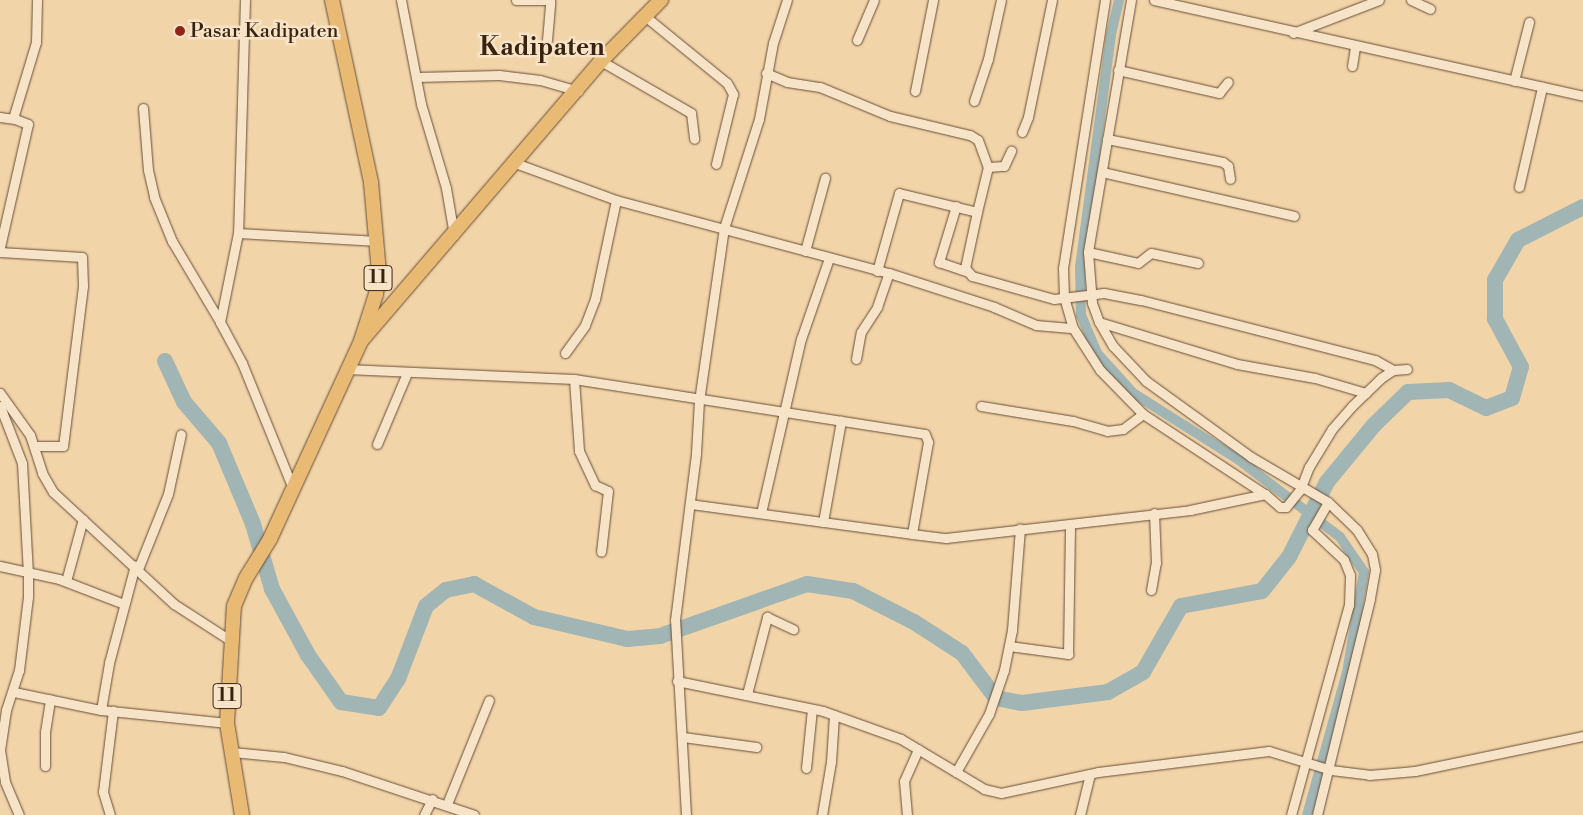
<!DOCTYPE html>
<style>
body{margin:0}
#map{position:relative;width:1583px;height:815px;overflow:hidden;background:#f2d4a9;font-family:"Libre Bodoni",serif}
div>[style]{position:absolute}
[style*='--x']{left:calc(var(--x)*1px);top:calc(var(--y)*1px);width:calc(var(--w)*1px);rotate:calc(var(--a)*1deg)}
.canal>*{height:10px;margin:-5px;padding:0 5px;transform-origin:5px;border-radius:5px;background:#a1b5b4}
.river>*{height:16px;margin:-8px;padding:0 8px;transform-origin:8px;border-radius:8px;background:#a1b5b4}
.roads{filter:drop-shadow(0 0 1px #674f36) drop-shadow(0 0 1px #674f36)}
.minor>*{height:9px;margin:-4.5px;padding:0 4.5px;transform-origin:4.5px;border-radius:4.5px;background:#f7e3c7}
.primary>*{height:14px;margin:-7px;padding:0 7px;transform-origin:7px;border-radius:7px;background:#e9ba74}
.trunk>*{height:14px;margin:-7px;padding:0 7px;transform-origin:7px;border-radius:7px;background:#e9ba74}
.dots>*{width:14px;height:14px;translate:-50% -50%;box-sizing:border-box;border:2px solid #f7e3c7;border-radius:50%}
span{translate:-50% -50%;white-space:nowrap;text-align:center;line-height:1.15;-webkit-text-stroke:5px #f7e3c7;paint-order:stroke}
.shield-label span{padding:1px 4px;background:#f7e3c7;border:1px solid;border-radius:4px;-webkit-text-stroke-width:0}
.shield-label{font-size:19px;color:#39230f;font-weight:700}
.poi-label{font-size:20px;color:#39230f}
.left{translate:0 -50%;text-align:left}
.district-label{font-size:25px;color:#39230f;font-weight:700}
</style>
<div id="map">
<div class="canal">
<i style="--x:1119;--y:0;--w:36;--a:103"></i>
<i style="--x:1111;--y:35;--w:233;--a:97.6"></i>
<i style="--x:1080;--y:266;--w:49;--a:88.8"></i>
<i style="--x:1081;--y:315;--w:41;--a:67.2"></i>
<i style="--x:1097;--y:353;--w:54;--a:48"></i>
<i style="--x:1133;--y:393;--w:125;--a:32.3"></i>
<i style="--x:1239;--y:460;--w:127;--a:37.3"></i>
<i style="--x:1340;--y:537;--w:42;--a:55.6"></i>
<i style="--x:1364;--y:572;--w:101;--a:99.6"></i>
<i style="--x:1347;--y:672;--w:148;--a:105.6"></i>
</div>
<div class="river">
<i style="--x:165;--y:361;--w:45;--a:65.1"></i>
<i style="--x:184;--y:402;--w:54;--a:49.5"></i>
<i style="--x:219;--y:443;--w:88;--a:67.2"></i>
<i style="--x:253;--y:524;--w:68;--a:73.7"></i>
<i style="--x:272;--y:589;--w:75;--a:61.4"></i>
<i style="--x:308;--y:655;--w:57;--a:54.9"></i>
<i style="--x:341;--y:702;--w:38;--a:9"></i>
<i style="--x:379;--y:708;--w:35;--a:-57"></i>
<i style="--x:398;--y:679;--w:78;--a:-69"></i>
<i style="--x:426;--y:606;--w:26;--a:-39"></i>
<i style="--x:446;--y:590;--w:29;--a:-12"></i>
<i style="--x:474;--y:584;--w:68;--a:28.8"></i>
<i style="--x:534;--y:617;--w:96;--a:13.3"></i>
<i style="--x:627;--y:639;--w:33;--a:-5"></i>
<i style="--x:660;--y:636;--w:156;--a:-19.5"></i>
<i style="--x:807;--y:584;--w:47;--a:8.7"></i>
<i style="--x:853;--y:591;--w:68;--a:26.9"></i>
<i style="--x:914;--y:622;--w:57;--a:32.9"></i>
<i style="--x:962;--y:653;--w:56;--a:52.9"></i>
<i style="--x:996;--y:698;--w:26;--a:11"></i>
<i style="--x:1022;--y:703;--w:87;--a:-7.3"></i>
<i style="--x:1108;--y:692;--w:40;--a:-29.7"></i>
<i style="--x:1143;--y:672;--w:76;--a:-60.1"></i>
<i style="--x:1181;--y:606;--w:82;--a:-10.5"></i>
<i style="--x:1262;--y:591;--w:43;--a:-51.5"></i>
<i style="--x:1289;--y:557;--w:84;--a:-63.1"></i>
<i style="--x:1327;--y:482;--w:74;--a:-50.5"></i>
<i style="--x:1374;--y:425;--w:47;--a:-44.1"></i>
<i style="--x:1408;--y:392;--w:41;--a:-2.8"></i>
<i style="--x:1449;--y:390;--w:41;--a:25.9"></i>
<i style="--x:1486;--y:408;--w:28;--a:-21"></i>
<i style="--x:1512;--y:398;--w:32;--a:-74"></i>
<i style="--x:1521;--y:367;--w:55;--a:-118.4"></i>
<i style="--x:1495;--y:319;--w:39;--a:-90"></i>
<i style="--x:1495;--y:280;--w:46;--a:-60.1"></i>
<i style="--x:1518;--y:240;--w:73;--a:-26.9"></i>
</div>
<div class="roads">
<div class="minor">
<i style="--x:245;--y:0;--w:233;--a:91.7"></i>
<i style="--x:238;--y:233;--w:91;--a:101.4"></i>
<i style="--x:220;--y:322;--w:47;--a:61.8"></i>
<i style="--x:242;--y:363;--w:133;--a:67.9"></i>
<i style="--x:401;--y:0;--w:106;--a:79.1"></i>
<i style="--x:421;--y:104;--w:88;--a:73.4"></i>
<i style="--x:446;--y:188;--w:48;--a:80.3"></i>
<i style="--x:516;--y:0;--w:34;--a:0"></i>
<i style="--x:1105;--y:0;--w:271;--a:98.9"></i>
<i style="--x:1063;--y:268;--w:29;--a:88"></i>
<i style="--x:1064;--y:297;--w:32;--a:74"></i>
<i style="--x:1073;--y:328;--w:50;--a:57.3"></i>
<i style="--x:1100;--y:370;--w:62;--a:45.7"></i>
<i style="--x:1143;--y:414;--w:146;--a:33.3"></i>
<i style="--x:1131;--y:0;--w:256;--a:99.7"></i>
<i style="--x:1088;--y:252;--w:51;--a:85.5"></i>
<i style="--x:1092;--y:303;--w:20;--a:70"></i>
<i style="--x:1099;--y:322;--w:28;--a:60"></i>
<i style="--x:1113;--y:346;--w:48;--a:46.7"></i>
<i style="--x:1146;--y:381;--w:130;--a:35.9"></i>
<i style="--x:1251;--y:457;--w:89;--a:30.3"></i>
<i style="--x:1328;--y:502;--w:40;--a:44"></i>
<i style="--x:1357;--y:530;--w:28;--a:58"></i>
<i style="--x:1372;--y:554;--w:16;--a:79"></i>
<i style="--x:1375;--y:570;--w:29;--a:100"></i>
<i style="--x:1370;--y:599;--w:222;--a:103.8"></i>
<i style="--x:1154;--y:0;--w:440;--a:12.6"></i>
<i style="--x:1411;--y:0;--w:21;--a:25"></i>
<i style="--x:646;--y:17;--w:104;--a:39.2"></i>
<i style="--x:727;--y:83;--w:13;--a:61"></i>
<i style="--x:733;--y:94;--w:72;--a:103.7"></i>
<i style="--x:1293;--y:33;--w:92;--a:-21"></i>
<i style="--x:547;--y:40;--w:38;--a:-85"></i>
<i style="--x:857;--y:40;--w:43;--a:-67"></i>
<i style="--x:601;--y:61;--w:104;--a:30"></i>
<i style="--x:691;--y:113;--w:26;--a:83"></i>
<i style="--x:1352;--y:66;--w:19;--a:-81"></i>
<i style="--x:1118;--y:70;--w:104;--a:12.8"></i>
<i style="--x:1219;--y:93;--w:14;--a:-51"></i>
<i style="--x:766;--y:73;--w:23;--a:23"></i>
<i style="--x:787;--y:82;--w:33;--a:9"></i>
<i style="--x:820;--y:87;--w:76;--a:22.5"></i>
<i style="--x:890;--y:116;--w:82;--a:13.4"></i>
<i style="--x:970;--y:135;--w:9;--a:32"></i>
<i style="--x:978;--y:140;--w:29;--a:70"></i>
<i style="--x:988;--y:167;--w:16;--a:-4"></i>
<i style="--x:1004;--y:166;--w:17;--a:-65"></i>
<i style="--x:417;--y:77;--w:82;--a:-1.4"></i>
<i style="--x:499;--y:75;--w:41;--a:7"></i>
<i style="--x:540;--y:80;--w:40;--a:16"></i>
<i style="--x:1514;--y:81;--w:61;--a:-75.7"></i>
<i style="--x:915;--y:91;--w:93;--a:-78.8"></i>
<i style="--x:974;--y:101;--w:44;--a:-71.6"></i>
<i style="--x:988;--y:59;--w:60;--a:-77.6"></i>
<i style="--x:143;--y:108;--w:62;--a:85.4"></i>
<i style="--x:148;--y:170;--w:28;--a:77"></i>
<i style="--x:154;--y:197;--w:48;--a:67.8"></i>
<i style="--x:172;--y:241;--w:94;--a:59.3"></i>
<i style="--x:0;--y:117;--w:15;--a:8"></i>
<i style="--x:1022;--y:132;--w:16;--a:-68"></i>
<i style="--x:1028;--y:117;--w:119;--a:-78.4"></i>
<i style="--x:1107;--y:139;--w:118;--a:11.2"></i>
<i style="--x:1223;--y:162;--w:6;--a:39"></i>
<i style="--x:1228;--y:166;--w:13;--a:81"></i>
<i style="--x:515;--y:163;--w:108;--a:20.1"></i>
<i style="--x:616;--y:200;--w:283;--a:15"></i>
<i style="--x:889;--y:273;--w:110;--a:17.9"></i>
<i style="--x:994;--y:307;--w:46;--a:23.2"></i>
<i style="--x:1036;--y:325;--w:37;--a:5"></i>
<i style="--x:1102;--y:172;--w:197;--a:12.9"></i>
<i style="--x:1519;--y:187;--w:103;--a:-77"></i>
<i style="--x:956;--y:206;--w:59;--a:106.9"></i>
<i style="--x:939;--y:262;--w:28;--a:19"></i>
<i style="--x:977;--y:212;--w:57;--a:102.1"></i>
<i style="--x:965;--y:268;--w:11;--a:49"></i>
<i style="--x:972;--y:276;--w:85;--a:15.7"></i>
<i style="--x:1054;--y:299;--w:50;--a:-6.8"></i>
<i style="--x:1104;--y:293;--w:38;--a:11"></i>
<i style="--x:1141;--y:300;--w:242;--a:14.4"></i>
<i style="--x:1375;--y:360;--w:21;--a:29"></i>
<i style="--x:238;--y:233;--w:140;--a:3.3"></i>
<i style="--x:0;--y:247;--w:126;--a:-77.2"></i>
<i style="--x:28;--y:124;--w:14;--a:-159"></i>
<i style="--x:15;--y:119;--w:4;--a:-104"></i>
<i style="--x:14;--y:115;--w:76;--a:-73.2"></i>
<i style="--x:36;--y:42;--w:42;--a:-88.6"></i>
<i style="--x:805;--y:251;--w:76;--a:-74.7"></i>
<i style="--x:0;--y:252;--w:82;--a:3.5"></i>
<i style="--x:82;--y:257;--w:29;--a:88"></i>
<i style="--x:83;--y:286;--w:161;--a:97.1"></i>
<i style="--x:63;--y:446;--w:29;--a:180"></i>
<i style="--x:1088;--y:252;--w:51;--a:12.4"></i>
<i style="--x:1138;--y:263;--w:16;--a:-38"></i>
<i style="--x:1151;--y:253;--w:48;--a:12"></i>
<i style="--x:877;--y:271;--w:81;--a:-74.2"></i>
<i style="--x:899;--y:193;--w:80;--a:13.7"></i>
<i style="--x:977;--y:212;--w:46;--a:-76.3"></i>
<i style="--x:1099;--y:322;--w:144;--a:16.9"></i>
<i style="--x:1237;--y:364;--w:79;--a:10.2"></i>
<i style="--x:1315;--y:378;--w:53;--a:16.4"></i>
<i style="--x:565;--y:353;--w:34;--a:-54"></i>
<i style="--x:585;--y:325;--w:28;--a:-69"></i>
<i style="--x:595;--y:299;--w:101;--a:-78"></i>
<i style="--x:856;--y:359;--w:27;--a:-80"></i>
<i style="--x:861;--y:332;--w:30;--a:-57"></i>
<i style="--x:877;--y:307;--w:36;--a:-71"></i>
<i style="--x:346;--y:369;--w:228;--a:2.5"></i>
<i style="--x:574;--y:379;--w:355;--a:8.9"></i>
<i style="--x:925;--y:434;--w:9;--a:69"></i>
<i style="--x:928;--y:442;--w:93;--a:99.9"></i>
<i style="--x:912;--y:534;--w:34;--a:7"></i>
<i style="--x:946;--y:538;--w:246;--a:-6.5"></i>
<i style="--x:1190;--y:510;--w:77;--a:-12"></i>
<i style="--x:1265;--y:494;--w:20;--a:41"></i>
<i style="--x:1280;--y:507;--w:6;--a:0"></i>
<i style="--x:1286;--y:507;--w:22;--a:-51"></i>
<i style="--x:1300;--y:490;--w:25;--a:-69"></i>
<i style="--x:1309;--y:467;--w:44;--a:-58.8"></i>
<i style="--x:1332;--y:429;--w:30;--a:-49"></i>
<i style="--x:1352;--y:406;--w:40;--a:-44"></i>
<i style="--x:1381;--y:378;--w:14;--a:-34"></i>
<i style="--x:1393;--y:370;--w:14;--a:-4"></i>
<i style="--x:574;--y:379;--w:72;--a:86"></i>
<i style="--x:579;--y:451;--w:38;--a:65"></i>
<i style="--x:595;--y:485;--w:14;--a:25"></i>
<i style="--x:608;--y:491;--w:61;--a:96.5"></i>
<i style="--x:0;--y:393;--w:52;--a:54.5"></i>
<i style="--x:30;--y:435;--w:40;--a:72"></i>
<i style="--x:42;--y:473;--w:22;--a:60"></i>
<i style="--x:53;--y:492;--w:165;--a:42.8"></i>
<i style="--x:174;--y:604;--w:70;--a:32.8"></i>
<i style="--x:0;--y:406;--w:61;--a:68.9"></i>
<i style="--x:22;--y:463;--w:111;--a:86.9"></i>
<i style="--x:28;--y:574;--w:23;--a:90"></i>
<i style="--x:28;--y:597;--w:74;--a:97"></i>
<i style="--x:19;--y:670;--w:42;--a:108"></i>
<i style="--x:6;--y:710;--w:40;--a:98.5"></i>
<i style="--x:0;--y:750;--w:32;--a:81"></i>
<i style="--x:5;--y:782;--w:36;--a:67"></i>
<i style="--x:981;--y:406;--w:93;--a:9.3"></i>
<i style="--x:1073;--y:421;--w:35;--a:16"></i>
<i style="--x:1107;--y:431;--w:16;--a:-7"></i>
<i style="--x:1123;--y:429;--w:25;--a:-37"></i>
<i style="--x:377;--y:444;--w:77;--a:-67.1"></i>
<i style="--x:690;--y:504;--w:224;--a:7.7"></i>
<i style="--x:761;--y:513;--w:179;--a:-77.1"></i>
<i style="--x:801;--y:339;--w:86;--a:-70.9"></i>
<i style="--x:823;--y:522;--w:103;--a:-79.9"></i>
<i style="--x:0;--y:566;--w:60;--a:12.4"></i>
<i style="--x:59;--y:579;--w:70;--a:21"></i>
<i style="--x:138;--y:569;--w:81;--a:-68.2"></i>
<i style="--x:168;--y:494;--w:61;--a:-77.8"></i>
<i style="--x:66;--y:581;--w:64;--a:-74.7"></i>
<i style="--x:1151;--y:590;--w:27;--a:-80"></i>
<i style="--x:1156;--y:563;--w:50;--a:-92.3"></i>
<i style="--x:1009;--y:646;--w:60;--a:7.7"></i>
<i style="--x:1068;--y:654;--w:128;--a:-89.1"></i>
<i style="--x:677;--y:681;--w:149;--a:11.6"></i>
<i style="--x:823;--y:711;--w:83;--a:19.7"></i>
<i style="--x:901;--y:739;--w:64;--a:31"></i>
<i style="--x:956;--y:772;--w:67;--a:-60.4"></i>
<i style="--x:989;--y:714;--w:46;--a:-71.2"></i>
<i style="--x:1004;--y:670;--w:41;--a:-78.7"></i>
<i style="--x:1012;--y:630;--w:102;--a:-85.5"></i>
<i style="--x:14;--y:692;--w:89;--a:11.7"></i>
<i style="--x:101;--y:710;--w:127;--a:5.9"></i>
<i style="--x:747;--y:694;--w:80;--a:-75.4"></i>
<i style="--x:767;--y:617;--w:29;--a:25"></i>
<i style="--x:101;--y:710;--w:48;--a:-80.3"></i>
<i style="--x:109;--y:663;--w:101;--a:-75.1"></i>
<i style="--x:683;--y:737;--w:74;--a:7.8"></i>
<i style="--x:232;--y:752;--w:52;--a:5.5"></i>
<i style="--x:284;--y:757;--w:60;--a:13.6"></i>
<i style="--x:342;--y:771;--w:139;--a:18.4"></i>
<i style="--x:45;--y:766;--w:34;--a:-90"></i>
<i style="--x:45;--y:732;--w:33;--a:-81"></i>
<i style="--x:806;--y:768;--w:59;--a:-84.2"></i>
<i style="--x:956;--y:772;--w:33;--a:31"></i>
<i style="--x:984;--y:789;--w:17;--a:13"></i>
<i style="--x:1001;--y:793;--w:99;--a:-12.2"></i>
<i style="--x:1098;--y:772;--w:172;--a:-7"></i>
<i style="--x:1269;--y:751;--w:65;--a:17"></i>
<i style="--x:1331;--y:770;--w:38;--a:7"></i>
<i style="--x:1369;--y:775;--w:46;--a:-5"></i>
<i style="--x:1415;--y:771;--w:172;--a:-11.8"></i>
<i style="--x:447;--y:804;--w:112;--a:-68"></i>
<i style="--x:110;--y:815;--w:24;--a:-107"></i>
<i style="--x:103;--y:792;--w:82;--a:-83"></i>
<i style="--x:424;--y:815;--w:18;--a:-63"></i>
<i style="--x:686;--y:815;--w:195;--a:-93.2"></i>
<i style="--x:675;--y:620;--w:168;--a:-82.8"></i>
<i style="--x:696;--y:453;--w:52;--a:-86.7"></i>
<i style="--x:699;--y:401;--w:175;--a:-81.8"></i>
<i style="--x:724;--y:228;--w:114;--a:-72.2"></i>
<i style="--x:759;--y:119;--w:77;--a:-79.6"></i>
<i style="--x:773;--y:43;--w:45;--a:-72"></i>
<i style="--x:822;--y:815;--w:54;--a:-80.4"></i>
<i style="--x:831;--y:762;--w:47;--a:-86.3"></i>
<i style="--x:907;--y:815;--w:34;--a:-95"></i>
<i style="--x:904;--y:781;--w:35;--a:-66"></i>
<i style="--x:1080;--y:815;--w:42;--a:-76.3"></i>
<i style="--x:1291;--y:815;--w:218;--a:-74.6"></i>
<i style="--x:1349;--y:605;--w:30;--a:-88"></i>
<i style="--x:1350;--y:575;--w:16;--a:-112"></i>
<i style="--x:1344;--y:560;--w:44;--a:-136.8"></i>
<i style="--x:1312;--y:530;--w:32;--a:-60"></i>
</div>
<div class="primary">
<i style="--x:361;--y:341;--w:369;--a:-49.4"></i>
<i style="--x:601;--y:61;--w:86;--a:-45.5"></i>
</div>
<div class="trunk">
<i style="--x:242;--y:815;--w:93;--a:-99.3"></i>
<i style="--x:227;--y:723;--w:117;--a:-86.6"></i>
<i style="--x:234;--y:606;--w:30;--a:-67"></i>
<i style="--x:246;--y:578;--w:46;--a:-58.4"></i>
<i style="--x:270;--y:539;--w:218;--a:-65.3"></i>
<i style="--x:361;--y:341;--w:49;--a:-72.3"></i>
<i style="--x:376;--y:294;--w:22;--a:-82"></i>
<i style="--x:379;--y:272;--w:90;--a:-95.1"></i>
<i style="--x:371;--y:182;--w:186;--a:-102.1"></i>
</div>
</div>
<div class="dots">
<i style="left:180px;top:31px;background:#8f2418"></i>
</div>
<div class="shield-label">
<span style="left:378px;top:278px">11</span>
<span style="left:227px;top:696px">11</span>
</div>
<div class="poi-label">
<span class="left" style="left:190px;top:31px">Pasar Kadipaten</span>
</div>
<div class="district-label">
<span style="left:542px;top:48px">Kadipaten</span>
</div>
</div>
